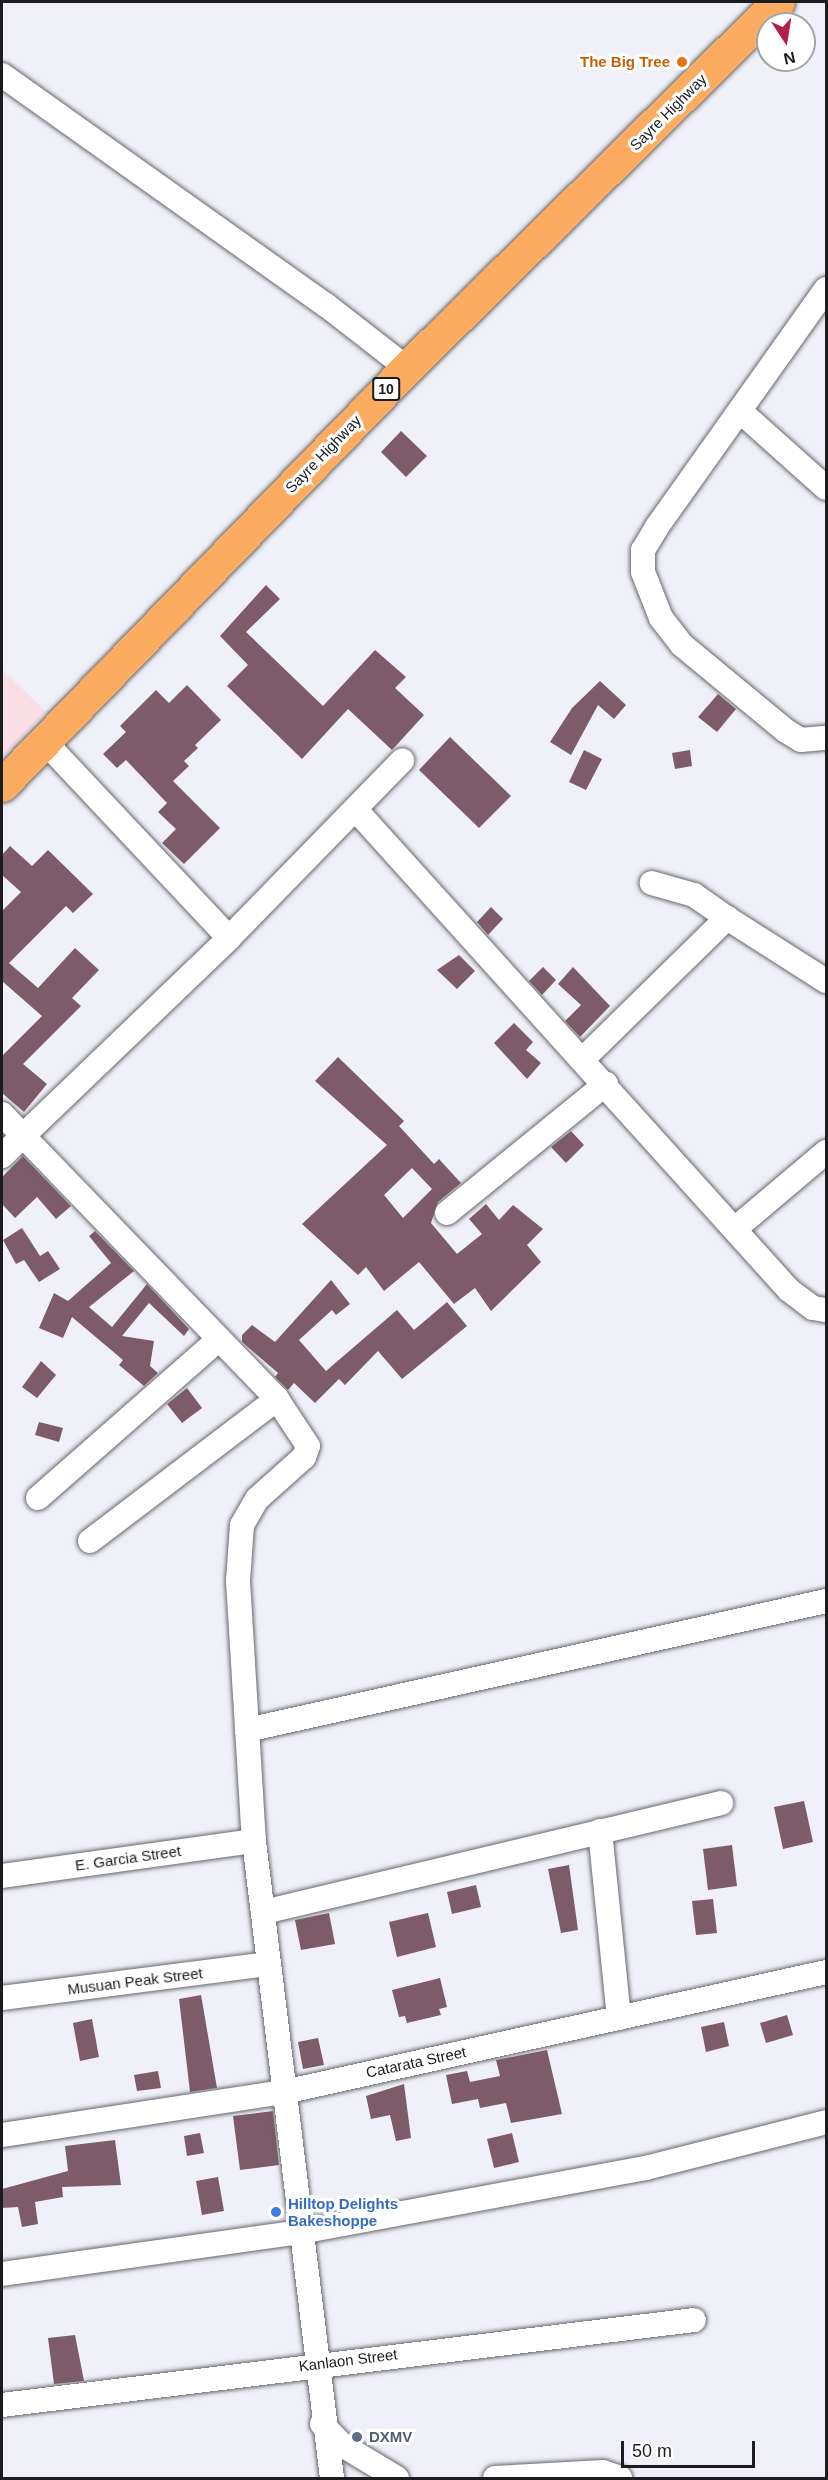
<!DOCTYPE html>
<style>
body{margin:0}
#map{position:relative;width:828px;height:2480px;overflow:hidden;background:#f0f1f8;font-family:Helvetica,sans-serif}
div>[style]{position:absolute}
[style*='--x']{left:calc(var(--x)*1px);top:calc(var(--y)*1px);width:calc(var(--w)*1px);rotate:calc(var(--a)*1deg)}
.education>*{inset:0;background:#fae0e6}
.building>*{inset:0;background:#7d5b68}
.roads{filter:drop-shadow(0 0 2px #66676d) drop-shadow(0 0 2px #66676d)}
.minor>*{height:24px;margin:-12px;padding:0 12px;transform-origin:12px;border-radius:12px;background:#fff}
.highway>*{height:33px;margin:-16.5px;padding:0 16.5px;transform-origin:16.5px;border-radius:16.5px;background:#fcac61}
.dots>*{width:16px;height:16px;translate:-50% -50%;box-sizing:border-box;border:3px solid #fff;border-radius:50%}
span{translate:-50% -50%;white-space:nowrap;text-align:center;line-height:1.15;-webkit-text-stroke:6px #fff;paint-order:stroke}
.shield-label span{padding:2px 4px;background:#fff;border:2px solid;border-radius:4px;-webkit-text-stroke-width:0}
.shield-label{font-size:14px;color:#1c1c1f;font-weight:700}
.food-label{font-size:15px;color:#c56008;font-weight:700}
.right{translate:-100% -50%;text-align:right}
.street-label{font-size:15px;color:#1c1c1f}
.shop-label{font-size:15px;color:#366cbe;font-weight:700}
.left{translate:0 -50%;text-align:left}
.service-label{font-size:15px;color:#4e5e75;font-weight:700}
.frame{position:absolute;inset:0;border:3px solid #1c1c1f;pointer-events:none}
.north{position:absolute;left:756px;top:12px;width:60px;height:60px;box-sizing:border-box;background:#fff;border:2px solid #a4a4a5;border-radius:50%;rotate:168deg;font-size:16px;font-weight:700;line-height:24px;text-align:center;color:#1c1c1f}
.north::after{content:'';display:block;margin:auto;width:21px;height:27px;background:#b21f48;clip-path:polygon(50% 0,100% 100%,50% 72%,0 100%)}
.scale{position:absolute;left:621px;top:2441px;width:134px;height:27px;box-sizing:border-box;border:3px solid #1c1c1f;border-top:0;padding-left:8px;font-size:18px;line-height:21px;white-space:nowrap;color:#1c1c1f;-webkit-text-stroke:4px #fff;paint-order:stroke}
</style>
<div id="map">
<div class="education">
<i style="clip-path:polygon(2px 669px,46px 712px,2px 759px)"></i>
</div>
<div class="building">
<i style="clip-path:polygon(401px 431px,427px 456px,406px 477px,381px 452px)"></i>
<i style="clip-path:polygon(266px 585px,280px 599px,246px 632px,323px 706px,375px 650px,406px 677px,395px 688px,424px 715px,392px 750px,348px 709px,302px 759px,227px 686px,248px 665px,220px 636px)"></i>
<i style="clip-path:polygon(600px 681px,626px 705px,614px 719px,598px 705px,571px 755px,550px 742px,572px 708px)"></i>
<i style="clip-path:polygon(187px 685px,221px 720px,195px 745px,198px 748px,184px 761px,189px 766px,173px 781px,220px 828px,184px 864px,162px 843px,176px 829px,158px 812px,167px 803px,126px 760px,117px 768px,103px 754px,126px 732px,120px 726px,156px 690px,169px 703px)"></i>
<i style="clip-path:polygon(718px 694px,736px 709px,717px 732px,698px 717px)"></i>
<i style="clip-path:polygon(450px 737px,511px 796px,479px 828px,419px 770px)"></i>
<i style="clip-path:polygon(584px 750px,602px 759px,586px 790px,569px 782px)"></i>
<i style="clip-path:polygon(690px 750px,692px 766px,675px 769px,672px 753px)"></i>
<i style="clip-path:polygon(10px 846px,32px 866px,48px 850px,93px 894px,73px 913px,66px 906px,9px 963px,38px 988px,75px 948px,99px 970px,72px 998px,81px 1006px,23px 1064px,47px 1084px,24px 1112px,2px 1093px,2px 1056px,42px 1016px,2px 981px,2px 911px,21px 892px,2px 875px,2px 855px)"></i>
<i style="clip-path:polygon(491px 907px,503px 919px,488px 935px,477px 922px)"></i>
<i style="clip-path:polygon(459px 955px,475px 971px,457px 989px,437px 970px)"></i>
<i style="clip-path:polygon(543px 967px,556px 980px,542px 995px,529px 981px)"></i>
<i style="clip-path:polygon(573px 967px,610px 1006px,580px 1037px,565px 1021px,581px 1005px,558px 984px)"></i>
<i style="clip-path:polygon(514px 1023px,533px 1042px,526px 1050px,541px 1063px,527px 1079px,494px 1043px)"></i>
<i style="clip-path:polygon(evenodd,338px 1057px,404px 1121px,399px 1126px,434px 1164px,439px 1159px,461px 1183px,438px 1202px,431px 1223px,457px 1254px,482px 1234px,469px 1219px,486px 1204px,499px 1220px,513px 1205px,543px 1229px,527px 1245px,541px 1262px,491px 1311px,475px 1288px,454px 1304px,419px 1262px,384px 1291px,366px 1267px,358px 1275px,302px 1224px,387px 1145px,315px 1081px,338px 1057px,412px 1168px,432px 1189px,403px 1218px,384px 1195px,412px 1168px)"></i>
<i style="clip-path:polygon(571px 1131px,584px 1145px,566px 1163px,551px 1147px)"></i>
<i style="clip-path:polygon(23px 1156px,71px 1206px,56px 1219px,37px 1197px,15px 1218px,2px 1204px,2px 1177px)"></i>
<i style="clip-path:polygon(22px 1228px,40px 1256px,48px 1251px,60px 1269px,39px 1282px,24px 1260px,16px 1264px,3px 1240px)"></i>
<i style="clip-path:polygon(95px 1231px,134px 1271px,89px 1307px,112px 1327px,147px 1284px,189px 1329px,184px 1336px,149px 1303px,122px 1336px,154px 1341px,150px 1366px,158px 1373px,144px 1386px,119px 1365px,123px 1360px,72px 1317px,63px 1338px,39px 1328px,54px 1293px,68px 1301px,111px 1263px,89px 1236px)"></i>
<i style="clip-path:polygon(331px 1280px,350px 1304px,336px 1315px,332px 1310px,299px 1340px,326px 1371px,397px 1310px,414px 1330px,447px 1302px,467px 1326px,402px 1379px,378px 1351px,345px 1385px,339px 1379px,315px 1403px,294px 1383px,288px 1390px,275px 1377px,278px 1373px,242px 1342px,242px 1335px,252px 1325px,275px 1342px)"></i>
<i style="clip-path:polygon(41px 1361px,56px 1375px,37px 1398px,22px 1387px)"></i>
<i style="clip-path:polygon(187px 1388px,202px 1408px,182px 1423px,167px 1404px)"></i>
<i style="clip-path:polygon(39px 1422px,63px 1428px,59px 1442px,35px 1435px)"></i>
<i style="clip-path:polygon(804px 1801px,813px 1842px,783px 1849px,774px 1807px)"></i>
<i style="clip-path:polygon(732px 1845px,737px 1886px,708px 1890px,703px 1849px)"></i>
<i style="clip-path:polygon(569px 1865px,578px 1930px,561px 1933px,548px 1869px)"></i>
<i style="clip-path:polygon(476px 1885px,481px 1907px,452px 1914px,447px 1892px)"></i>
<i style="clip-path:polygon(713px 1899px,717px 1933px,696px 1935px,692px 1901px)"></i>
<i style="clip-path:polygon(329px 1913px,335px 1944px,301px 1950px,295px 1920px)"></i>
<i style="clip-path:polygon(428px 1913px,436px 1947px,397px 1957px,389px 1922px)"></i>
<i style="clip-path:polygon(440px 1978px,447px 2007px,439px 2009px,441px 2015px,407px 2023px,405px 2016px,399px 2017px,392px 1990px)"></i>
<i style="clip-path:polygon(201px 1995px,217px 2088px,190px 2092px,179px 1999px)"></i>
<i style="clip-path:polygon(787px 2015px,793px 2035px,766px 2043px,760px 2023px)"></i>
<i style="clip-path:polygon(92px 2019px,99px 2057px,80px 2061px,73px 2023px)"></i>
<i style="clip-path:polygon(724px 2022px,729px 2046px,706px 2052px,701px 2027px)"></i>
<i style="clip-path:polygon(318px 2038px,324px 2065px,303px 2069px,298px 2042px)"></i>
<i style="clip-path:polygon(547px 2050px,562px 2114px,511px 2123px,506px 2103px,480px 2108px,478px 2099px,452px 2104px,446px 2075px,467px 2071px,470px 2082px,500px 2076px,496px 2060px)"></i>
<i style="clip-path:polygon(158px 2071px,161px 2088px,137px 2091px,134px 2075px)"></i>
<i style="clip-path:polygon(404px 2084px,411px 2138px,396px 2141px,390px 2115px,371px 2119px,366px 2096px)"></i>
<i style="clip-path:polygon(273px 2111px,279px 2165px,240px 2170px,233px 2116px)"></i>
<i style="clip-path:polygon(200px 2133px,204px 2153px,187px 2156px,184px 2136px)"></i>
<i style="clip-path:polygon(512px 2133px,519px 2162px,494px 2168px,487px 2139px)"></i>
<i style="clip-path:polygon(115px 2140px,121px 2185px,62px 2187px,63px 2197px,35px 2202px,38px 2224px,22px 2227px,18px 2207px,2px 2208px,2px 2189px,68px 2171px,65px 2146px)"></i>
<i style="clip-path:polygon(218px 2177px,224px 2211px,202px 2215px,196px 2181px)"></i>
<i style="clip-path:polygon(75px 2335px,84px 2381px,54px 2384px,48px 2338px)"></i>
</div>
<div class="roads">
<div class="minor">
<i style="--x:2;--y:75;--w:397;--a:35.4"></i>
<i style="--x:326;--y:305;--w:103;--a:37.9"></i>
<i style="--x:826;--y:289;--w:292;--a:125.4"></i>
<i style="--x:657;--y:527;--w:27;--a:121"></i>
<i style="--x:643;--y:550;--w:22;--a:90"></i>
<i style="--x:643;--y:572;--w:49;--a:68.6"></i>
<i style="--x:661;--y:618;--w:34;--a:52"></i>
<i style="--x:682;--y:645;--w:135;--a:39.6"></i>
<i style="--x:786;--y:731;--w:17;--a:31"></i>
<i style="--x:801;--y:740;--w:25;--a:-5"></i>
<i style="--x:741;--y:412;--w:114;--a:41.8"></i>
<i style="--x:44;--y:741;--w:270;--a:46.8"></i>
<i style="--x:356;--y:810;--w:646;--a:47.95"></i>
<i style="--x:789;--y:1290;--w:30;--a:37"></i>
<i style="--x:813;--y:1308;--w:13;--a:9"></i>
<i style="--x:727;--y:918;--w:117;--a:32.5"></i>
<i style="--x:583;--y:1059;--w:202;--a:-44.4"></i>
<i style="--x:727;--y:918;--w:40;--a:-145.1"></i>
<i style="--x:694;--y:895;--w:44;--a:-164.1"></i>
<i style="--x:2;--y:1114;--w:396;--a:46"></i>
<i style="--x:277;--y:1399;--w:56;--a:56.6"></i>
<i style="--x:308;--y:1446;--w:12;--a:110"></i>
<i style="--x:304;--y:1457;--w:63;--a:138.2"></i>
<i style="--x:257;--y:1499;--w:30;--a:120"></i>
<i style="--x:242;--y:1525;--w:56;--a:94.1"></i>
<i style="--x:238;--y:1581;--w:260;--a:86.5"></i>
<i style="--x:254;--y:1841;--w:642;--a:83.02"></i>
<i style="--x:2;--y:1156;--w:315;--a:-43.8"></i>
<i style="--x:229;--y:938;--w:248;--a:-45.7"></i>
<i style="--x:447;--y:1213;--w:205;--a:-39.1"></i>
<i style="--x:736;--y:1228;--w:118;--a:-40.2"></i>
<i style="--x:38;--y:1498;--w:238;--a:-41.3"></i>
<i style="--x:90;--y:1541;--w:235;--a:-37.2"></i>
<i style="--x:247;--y:1730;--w:593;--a:-12.56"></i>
<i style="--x:600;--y:1831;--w:188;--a:84.2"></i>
<i style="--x:2;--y:1876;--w:254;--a:-7.9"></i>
<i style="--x:264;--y:1912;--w:470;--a:-13.4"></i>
<i style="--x:2;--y:1998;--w:269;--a:-7.3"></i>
<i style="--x:2;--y:2135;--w:285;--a:-8.7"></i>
<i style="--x:284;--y:2092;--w:555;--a:-12.48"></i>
<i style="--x:2;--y:2274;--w:301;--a:-8"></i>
<i style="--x:300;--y:2232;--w:352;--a:-10.5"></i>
<i style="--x:646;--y:2168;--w:186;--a:-14.3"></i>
<i style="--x:2;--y:2405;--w:697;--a:-7"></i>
<i style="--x:322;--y:2424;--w:29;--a:46"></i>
<i style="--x:342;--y:2445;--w:64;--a:31"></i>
<i style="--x:495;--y:2478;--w:108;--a:-3.2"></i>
<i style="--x:603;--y:2472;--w:18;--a:19"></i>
</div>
<div class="highway">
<i style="--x:2;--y:785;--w:581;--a:-45.84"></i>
<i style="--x:407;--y:368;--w:521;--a:-44.61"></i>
</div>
</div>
<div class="dots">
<i style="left:682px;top:62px;background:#e8710a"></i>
<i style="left:276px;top:2212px;background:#3f7fe0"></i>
<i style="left:357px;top:2437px;background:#5c6f8a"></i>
</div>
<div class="shield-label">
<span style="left:386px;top:389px">10</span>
</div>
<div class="food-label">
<span class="right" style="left:670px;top:62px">The Big Tree</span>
</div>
<div class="street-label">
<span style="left:668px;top:112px;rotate:-45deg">Sayre Highway</span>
<span style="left:323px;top:454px;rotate:-46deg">Sayre Highway</span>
<span style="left:128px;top:1858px;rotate:-8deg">E. Garcia Street</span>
<span style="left:135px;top:1981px;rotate:-7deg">Musuan Peak Street</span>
<span style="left:416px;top:2062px;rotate:-12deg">Catarata Street</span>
<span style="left:348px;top:2360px;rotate:-7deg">Kanlaon Street</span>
</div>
<div class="shop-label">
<span class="left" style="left:288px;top:2212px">Hilltop Delights<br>Bakeshoppe</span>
</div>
<div class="service-label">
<span class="left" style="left:369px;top:2437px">DXMV</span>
</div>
<div class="frame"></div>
<div class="north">N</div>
<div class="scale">50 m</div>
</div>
